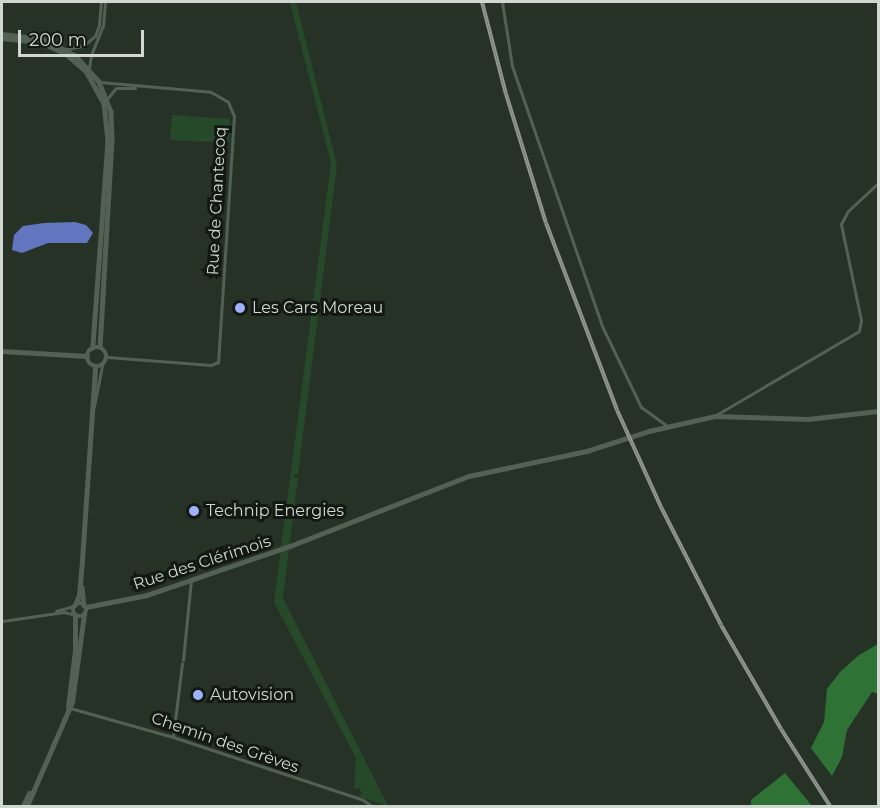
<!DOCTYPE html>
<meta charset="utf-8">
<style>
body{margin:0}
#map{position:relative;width:880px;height:808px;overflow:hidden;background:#273227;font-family:Montserrat,sans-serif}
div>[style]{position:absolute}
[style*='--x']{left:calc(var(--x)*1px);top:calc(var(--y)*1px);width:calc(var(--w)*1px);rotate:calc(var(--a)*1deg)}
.green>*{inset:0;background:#264a29}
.forest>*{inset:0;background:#2e7236}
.water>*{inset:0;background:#6176bf}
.minor>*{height:3px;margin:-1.5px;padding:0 1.5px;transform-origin:1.5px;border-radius:1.5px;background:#536054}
.tertiary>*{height:4.5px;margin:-2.25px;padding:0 2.25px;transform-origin:2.25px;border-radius:2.25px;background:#536054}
.tertiary>.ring{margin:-2.25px;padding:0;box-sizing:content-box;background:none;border:4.5px solid #536054;border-radius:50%}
.rail>*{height:4px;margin-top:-2px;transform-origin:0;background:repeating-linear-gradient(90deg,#131813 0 4.5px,#8e968e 0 9px);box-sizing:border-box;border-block:2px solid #8e968e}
.dots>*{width:16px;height:16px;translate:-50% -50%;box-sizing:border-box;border:3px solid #131813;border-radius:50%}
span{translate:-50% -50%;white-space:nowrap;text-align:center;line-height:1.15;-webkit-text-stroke:6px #131813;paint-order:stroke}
.street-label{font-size:16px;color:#d0d7d0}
.poi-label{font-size:16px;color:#d0d7d0}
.left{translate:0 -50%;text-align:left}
.frame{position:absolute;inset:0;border:3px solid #d0d7d0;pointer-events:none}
.scale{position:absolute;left:18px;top:30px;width:126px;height:27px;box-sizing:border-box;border:3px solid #d0d7d0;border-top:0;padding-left:8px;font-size:18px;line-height:21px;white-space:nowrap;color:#d0d7d0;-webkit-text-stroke:4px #131813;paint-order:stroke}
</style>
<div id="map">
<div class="green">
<i style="clip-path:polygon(290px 2px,296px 2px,337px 165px,298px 474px,294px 474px,294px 477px,298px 478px,283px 598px,388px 806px,358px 796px,363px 794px,359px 788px,354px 789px,356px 758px,274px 602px,331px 163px)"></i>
<i style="clip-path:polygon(172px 115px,230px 119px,229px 143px,170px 140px)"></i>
</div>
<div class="forest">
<i style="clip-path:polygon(878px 644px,878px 694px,872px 692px,847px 730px,842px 757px,832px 776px,811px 748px,824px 722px,827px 689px,840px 672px,859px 655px)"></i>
<i style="clip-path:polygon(785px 773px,812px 806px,751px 806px,751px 800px)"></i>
</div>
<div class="water">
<i style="clip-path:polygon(75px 222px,86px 225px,93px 233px,87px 243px,48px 243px,22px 253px,12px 250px,14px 235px,23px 226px,44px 223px)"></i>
</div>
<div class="minor">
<i style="--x:502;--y:2;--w:65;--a:81.1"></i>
<i style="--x:512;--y:66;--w:275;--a:70.9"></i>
<i style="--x:602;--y:326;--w:90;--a:64.3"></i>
<i style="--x:641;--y:407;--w:32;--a:36"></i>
<i style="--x:66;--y:49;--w:17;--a:-10"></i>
<i style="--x:83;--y:46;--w:16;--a:-40"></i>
<i style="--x:95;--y:36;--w:12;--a:-70"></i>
<i style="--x:99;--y:25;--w:23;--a:-85"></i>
<i style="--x:89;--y:68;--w:13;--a:-81"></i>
<i style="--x:91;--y:55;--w:31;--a:-68"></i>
<i style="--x:103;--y:26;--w:24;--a:-85"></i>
<i style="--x:100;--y:82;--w:111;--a:5.1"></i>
<i style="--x:211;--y:92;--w:20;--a:30"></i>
<i style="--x:228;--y:102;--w:15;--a:67"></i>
<i style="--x:234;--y:116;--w:247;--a:93.7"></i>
<i style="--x:218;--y:362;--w:8;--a:157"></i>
<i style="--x:211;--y:365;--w:104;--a:-175.6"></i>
<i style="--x:107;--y:99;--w:14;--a:-51"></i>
<i style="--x:116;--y:88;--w:19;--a:0"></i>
<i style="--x:94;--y:406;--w:41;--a:-78.7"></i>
<i style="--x:716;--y:415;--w:166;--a:-30.4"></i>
<i style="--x:859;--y:331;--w:11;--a:-80"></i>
<i style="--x:861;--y:320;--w:98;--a:-101.8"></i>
<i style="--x:841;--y:224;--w:15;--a:-62"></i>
<i style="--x:848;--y:211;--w:41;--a:-43"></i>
<i style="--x:56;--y:611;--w:19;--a:-16"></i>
<i style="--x:2;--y:621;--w:63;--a:-8.3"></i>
<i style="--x:64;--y:612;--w:11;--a:15"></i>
<i style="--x:183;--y:660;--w:80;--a:-84.3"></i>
<i style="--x:70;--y:708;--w:107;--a:15.7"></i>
<i style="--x:173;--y:737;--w:200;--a:18.3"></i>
<i style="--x:363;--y:800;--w:11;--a:34"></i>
<i style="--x:173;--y:737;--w:74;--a:-83"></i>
</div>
<div class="tertiary">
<i style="--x:2;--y:34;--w:41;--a:7"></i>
<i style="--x:43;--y:39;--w:36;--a:27"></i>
<i style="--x:75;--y:55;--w:36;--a:48"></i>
<i style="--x:99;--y:82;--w:32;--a:68"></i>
<i style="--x:111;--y:112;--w:28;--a:88"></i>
<i style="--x:112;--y:140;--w:207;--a:93.3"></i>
<i style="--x:2;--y:38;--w:38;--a:6"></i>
<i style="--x:40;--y:42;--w:27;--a:24"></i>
<i style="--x:65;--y:53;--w:28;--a:41"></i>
<i style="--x:86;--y:71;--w:37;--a:61"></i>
<i style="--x:104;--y:103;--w:38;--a:84"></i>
<i style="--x:108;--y:141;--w:207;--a:94.2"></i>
<i class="ring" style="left:87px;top:347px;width:15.5px;height:15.5px"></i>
<i style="--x:2;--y:351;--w:85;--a:3.4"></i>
<i style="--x:82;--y:587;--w:18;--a:84"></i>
<i class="ring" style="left:73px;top:603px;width:9.5px;height:9.5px"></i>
<i style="--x:75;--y:605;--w:11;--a:-68"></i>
<i style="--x:79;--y:595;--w:35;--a:-85"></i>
<i style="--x:82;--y:560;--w:193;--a:-86.1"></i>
<i style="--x:86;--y:607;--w:62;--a:-11.1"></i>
<i style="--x:147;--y:595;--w:46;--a:-18.8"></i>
<i style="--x:191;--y:580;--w:105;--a:-19"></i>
<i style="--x:290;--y:546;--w:192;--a:-21.4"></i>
<i style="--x:469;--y:476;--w:121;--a:-12"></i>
<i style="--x:587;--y:451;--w:65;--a:-17.9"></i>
<i style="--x:649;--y:431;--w:68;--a:-12.8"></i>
<i style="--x:715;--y:416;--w:93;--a:1.8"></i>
<i style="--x:808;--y:419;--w:70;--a:-6.5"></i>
<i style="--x:68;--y:707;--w:56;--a:-82.9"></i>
<i style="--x:75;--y:651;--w:36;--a:-90"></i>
<i style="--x:23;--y:806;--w:14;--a:-65"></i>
<i style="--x:27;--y:806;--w:113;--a:-66.6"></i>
<i style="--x:72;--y:702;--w:89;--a:-82.2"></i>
</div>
<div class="rail">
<i style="--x:482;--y:2;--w:95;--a:75.4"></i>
<i style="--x:506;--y:94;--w:135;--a:72.8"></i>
<i style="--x:546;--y:223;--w:200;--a:69.2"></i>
<i style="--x:617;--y:410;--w:109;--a:65.6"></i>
<i style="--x:662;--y:509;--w:130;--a:63"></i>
<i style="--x:721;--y:625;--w:120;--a:60"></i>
<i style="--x:781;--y:729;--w:91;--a:57.5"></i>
</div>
<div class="dots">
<i style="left:240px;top:308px;background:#9db4fd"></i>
<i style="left:194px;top:511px;background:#9db4fd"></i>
<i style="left:198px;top:695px;background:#9db4fd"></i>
</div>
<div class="street-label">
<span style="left:217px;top:201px;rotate:-87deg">Rue de Chantecoq</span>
<span style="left:202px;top:563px;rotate:-18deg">Rue des Clérimois</span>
<span style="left:225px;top:743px;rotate:19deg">Chemin des Grèves</span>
</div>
<div class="poi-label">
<span class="left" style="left:252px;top:308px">Les Cars Moreau</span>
<span class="left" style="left:206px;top:511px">Technip Energies</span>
<span class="left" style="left:210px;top:695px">Autovision</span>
</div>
<div class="frame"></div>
<div class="scale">200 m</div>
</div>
